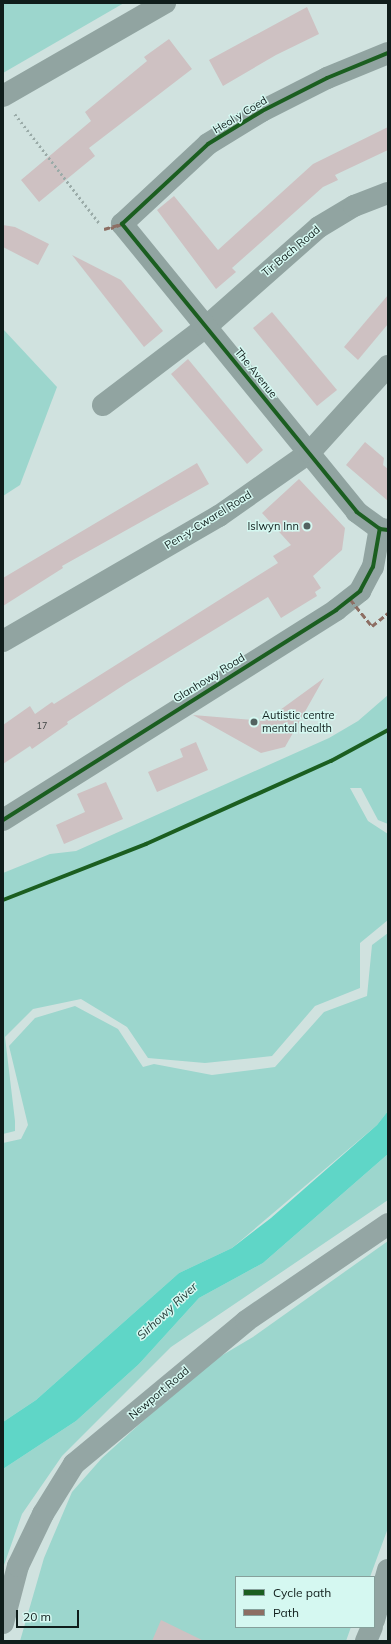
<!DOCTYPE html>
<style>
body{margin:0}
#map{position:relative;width:391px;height:1644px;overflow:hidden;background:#d0e2df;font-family:Mulish,sans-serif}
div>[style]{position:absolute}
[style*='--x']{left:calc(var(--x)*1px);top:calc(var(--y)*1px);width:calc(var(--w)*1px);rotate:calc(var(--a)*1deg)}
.green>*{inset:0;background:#9cd6cd}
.water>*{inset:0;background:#5fd6c7}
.building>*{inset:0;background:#cec1c2}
.path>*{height:2.5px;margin-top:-1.25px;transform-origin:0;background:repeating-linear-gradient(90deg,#9aaba8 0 2px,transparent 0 5px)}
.minor>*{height:22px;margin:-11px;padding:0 11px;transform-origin:11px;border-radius:11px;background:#91a4a1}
.major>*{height:22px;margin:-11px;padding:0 11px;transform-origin:11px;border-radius:11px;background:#94a6a4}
.quiet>*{height:3px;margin-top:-1.5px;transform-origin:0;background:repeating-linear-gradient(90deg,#8d6e63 0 6px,transparent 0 9px)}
.cycleway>*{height:4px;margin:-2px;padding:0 2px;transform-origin:2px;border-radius:2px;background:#1b5e20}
.dots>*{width:11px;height:11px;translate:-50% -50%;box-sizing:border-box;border:2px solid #d5f8f1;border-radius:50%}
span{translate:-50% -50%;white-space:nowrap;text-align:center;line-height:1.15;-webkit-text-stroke:3px #d5f8f1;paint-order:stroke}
.number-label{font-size:9px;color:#404645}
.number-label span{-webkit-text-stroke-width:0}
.street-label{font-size:11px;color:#101d1b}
.poi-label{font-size:11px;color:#101d1b}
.right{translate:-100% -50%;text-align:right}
.left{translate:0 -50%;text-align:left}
.water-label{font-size:12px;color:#243d39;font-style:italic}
.frame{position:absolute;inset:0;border:4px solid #101d1b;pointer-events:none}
.legend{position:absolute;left:235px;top:1576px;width:140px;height:52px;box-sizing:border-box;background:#d5f8f1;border:1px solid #86a09b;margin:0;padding:5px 7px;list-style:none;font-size:12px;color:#101d1b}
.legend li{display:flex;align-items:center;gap:8px;height:20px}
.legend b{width:20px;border:1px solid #86a09b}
.scale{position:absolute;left:16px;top:1610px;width:63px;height:18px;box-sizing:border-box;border:2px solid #101d1b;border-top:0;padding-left:5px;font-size:12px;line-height:14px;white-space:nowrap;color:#101d1b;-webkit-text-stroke:3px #d5f8f1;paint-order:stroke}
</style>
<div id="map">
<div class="green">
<i style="clip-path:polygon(3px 3px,124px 3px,3px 73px)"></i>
<i style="clip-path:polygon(3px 329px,57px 387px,20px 485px,3px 496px)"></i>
<i style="clip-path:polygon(388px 695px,388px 824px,378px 820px,361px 788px,350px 788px,368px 821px,388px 834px,388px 920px,360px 943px,360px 988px,315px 1006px,272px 1056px,205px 1063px,148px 1058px,127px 1027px,81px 999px,33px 1009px,5px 1037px,15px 1121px,15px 1131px,3px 1134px,3px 873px,50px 854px,76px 851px,329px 738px,358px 721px)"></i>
<i style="clip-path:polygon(388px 933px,388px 1111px,377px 1125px,232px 1248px,179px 1273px,36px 1400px,3px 1422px,3px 1143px,21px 1139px,28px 1125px,9px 1046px,35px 1018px,75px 1006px,118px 1029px,143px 1067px,154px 1064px,212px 1075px,275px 1067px,324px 1012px,367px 996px,372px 945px)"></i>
<i style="clip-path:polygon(388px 1154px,388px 1200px,171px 1347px,62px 1456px,22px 1514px,3px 1568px,3px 1469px,76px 1421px,139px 1364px,199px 1298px,263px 1263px)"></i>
<i style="clip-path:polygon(388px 1241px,388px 1528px,370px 1577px,236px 1577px,236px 1627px,351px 1627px,346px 1641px,20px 1641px,44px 1558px,72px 1492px,102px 1458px,204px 1366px,253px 1337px)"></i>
</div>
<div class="water">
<i style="clip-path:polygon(388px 1111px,388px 1154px,263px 1263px,199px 1298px,139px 1364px,76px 1421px,3px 1469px,3px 1422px,36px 1400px,179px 1273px,232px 1248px,271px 1218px,377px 1125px)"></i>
</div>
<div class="building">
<i style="clip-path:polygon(307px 7px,319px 34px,276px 55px,223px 86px,209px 60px)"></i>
<i style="clip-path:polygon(169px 39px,192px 69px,89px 148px,95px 156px,39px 202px,21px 180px,91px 121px,85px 112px,147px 61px,144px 57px)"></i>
<i style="clip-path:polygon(388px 127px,388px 150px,335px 175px,338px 180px,323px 187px,232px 268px,236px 272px,216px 289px,157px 210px,174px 196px,218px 250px,313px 164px)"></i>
<i style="clip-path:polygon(3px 225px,15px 227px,49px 244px,38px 265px,3px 247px)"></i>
<i style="clip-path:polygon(72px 255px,121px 280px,163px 331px,144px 347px)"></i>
<i style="clip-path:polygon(388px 295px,388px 324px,358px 360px,344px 347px)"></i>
<i style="clip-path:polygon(272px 312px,337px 390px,317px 406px,253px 328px)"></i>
<i style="clip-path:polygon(188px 359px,263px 450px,247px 464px,171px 374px)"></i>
<i style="clip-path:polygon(365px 442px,384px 458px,383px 465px,388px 469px,388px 501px,346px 465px)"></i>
<i style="clip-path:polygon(197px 463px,209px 484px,62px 566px,63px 568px,3px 606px,3px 578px)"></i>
<i style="clip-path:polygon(299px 479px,345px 528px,342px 550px,313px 576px,321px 588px,315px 592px,317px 596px,281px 618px,268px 597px,127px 683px,67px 722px,68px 724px,32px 749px,30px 746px,3px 764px,3px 725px,30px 706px,35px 714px,52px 702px,54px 704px,278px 563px,273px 556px,291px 545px,262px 513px)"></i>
<i style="clip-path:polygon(324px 678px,285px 747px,261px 753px,193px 715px,265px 721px)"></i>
<i style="clip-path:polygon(196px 742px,208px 770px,157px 792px,148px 772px,183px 757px,180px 749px)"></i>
<i style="clip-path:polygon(106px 782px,123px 819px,64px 844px,56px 825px,85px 812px,77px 794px)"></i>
<i style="clip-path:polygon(161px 1620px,204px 1641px,152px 1641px)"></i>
</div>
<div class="path">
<i style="--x:15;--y:114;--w:139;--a:52.3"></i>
</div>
<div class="minor">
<i style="--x:3;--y:96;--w:187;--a:-29.9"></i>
<i style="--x:103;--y:405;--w:131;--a:-37.2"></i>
<i style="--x:207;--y:326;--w:149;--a:-41.5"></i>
<i style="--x:319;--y:227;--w:41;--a:-31"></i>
<i style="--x:354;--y:206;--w:36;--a:-21"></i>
<i style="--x:380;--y:529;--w:29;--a:-144"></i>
<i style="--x:357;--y:512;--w:372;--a:-129.2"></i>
<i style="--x:122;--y:224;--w:117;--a:-42.9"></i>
<i style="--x:208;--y:144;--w:63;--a:-31.4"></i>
<i style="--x:262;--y:111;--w:73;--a:-26.9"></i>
<i style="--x:327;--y:78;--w:66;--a:-22.3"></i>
<i style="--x:3;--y:641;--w:250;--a:-30.1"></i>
<i style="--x:219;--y:516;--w:111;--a:-35.1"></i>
<i style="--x:310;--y:452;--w:116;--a:-47.8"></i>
<i style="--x:3;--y:820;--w:394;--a:-32.2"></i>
<i style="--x:336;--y:610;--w:31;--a:-38"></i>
<i style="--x:360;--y:591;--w:27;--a:-62"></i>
<i style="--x:373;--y:567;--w:39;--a:-80"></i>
<i style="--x:380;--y:529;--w:8;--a:7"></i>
<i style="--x:374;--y:1620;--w:52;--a:-74.4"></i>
<i style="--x:366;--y:1641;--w:15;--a:-67"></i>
</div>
<div class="major">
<i style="--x:3;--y:1623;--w:59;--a:-75.3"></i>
<i style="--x:18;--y:1566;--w:58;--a:-64.3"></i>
<i style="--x:43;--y:1514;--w:59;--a:-58.2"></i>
<i style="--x:74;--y:1464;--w:224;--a:-39.7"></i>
<i style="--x:246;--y:1321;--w:172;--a:-34.3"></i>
</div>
<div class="quiet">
<i style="--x:104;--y:229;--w:19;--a:-16"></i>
<i style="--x:122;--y:224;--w:12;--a:160"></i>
<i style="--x:350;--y:599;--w:35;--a:51"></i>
<i style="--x:372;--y:626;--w:21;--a:-39"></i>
</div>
<div class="cycleway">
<i style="--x:380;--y:529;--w:29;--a:-144"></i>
<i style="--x:357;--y:512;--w:372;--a:-129.2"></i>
<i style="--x:122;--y:224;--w:117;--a:-42.9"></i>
<i style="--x:208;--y:144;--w:63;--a:-31.4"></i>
<i style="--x:262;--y:111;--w:73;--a:-26.9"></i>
<i style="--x:327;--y:78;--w:66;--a:-22.3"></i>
<i style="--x:3;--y:820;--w:394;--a:-32.2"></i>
<i style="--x:336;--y:610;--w:31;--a:-38"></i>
<i style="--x:360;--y:591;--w:27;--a:-62"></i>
<i style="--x:373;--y:567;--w:39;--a:-80"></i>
<i style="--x:380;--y:529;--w:8;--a:7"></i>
<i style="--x:3;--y:900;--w:154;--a:-21.4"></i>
<i style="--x:146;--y:844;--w:203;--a:-24.2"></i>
<i style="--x:331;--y:761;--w:65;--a:-28.5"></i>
</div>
<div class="dots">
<i style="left:307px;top:526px;background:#536260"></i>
<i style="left:254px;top:722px;background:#536260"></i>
</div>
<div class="number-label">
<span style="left:42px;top:726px">17</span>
</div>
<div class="street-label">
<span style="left:240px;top:115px;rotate:-31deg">Heol y Coed</span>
<span style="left:291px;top:251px;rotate:-40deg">Tir Bach Road</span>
<span style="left:256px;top:373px;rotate:51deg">The Avenue</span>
<span style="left:208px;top:520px;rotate:-32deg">Pen-y-Cwarel Road</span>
<span style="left:209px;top:678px;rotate:-32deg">Glanhowy Road</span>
<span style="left:159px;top:1393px;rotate:-40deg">Newport Road</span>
</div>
<div class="poi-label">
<span class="right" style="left:299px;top:526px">Islwyn Inn</span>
<span class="left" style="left:262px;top:722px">Autistic centre<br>mental health</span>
</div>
<div class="water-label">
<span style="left:167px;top:1311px;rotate:-43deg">Sirhowy River</span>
</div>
<div class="frame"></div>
<ul class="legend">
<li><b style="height:5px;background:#1b5e20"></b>Cycle path</li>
<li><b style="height:5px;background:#8d6e63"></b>Path</li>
</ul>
<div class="scale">20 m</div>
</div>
